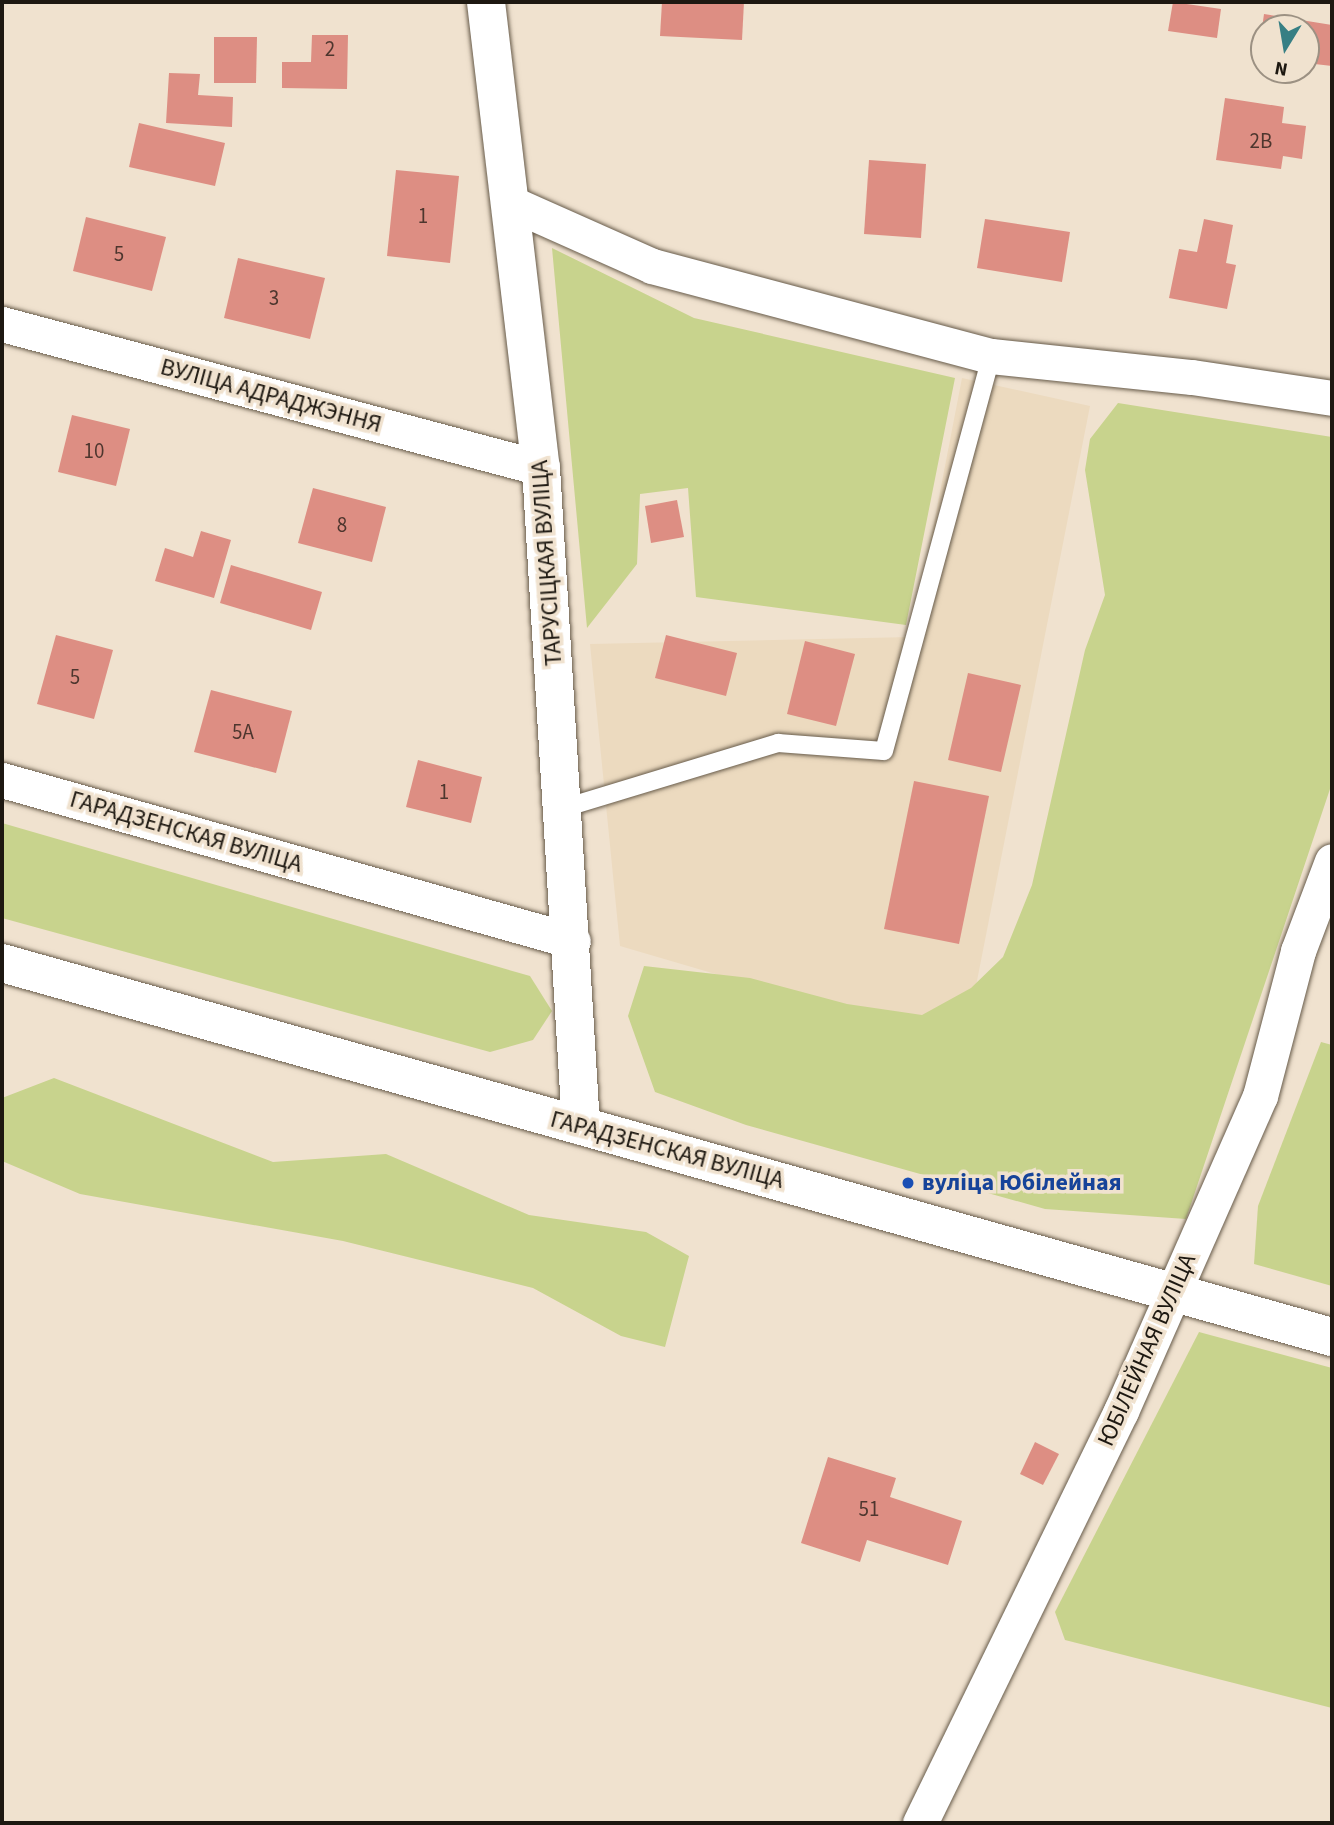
<!DOCTYPE html>
<meta charset="utf-8">
<style>
body{margin:0}
#map{position:relative;width:1334px;height:1825px;overflow:hidden;background:#f0e2cf;font-family:"Source Sans 3",sans-serif}
div>[style]{position:absolute}
[style*='--x']{left:calc(var(--x)*1px);top:calc(var(--y)*1px);width:calc(var(--w)*1px);rotate:calc(var(--a)*1deg)}
.built>*{inset:0;background:#ecdabf}
.green>*{inset:0;background:#c8d38d}
.building>*{inset:0;background:#dd8e83}
.roads{filter:drop-shadow(0 0 2px #675b4a) drop-shadow(0 0 2px #675b4a)}
.lane>*{height:18px;margin:-9px;padding:0 9px;transform-origin:9px;border-radius:9px;background:#fff}
.street>*{height:35px;margin:-17.5px;padding:0 17.5px;transform-origin:17.5px;border-radius:17.5px;background:#fff}
.secondary>*{height:38px;margin:-19px;padding:0 19px;transform-origin:19px;border-radius:19px;background:#fff}
.dots>*{width:19px;height:19px;translate:-50% -50%;box-sizing:border-box;border:4px solid #f0e2cf;border-radius:50%}
span{translate:-50% -50%;white-space:nowrap;text-align:center;line-height:1.15;-webkit-text-stroke:7px #f0e2cf;paint-order:stroke}
.number-label{font-size:21px;color:#4d362e}
.number-label span{-webkit-text-stroke-width:0}
.street-label{font-size:24px;color:#1d1811}
.transit-label{font-size:24px;color:#164399;font-weight:700}
.left{translate:0 -50%;text-align:left}
.frame{position:absolute;inset:0;border:4px solid #1d1811;pointer-events:none}
.north{position:absolute;left:1250px;top:14px;width:70px;height:70px;box-sizing:border-box;background:#f0e2cf;border:2px solid #9c9183;border-radius:50%;rotate:191deg;font-size:19px;font-weight:700;line-height:28px;text-align:center;color:#1d1811}
.north::after{content:'';display:block;margin:auto;width:24px;height:32px;background:#377f84;clip-path:polygon(50% 0,100% 100%,50% 72%,0 100%)}
</style>
<div id="map">
<div class="built">
<i style="clip-path:polygon(962px 378px,1090px 406px,964px 1047px,620px 946px,590px 644px,912px 637px)"></i>
</div>
<div class="green">
<i style="clip-path:polygon(552px 248px,694px 318px,955px 378px,906px 625px,696px 597px,688px 488px,640px 494px,637px 564px,587px 628px)"></i>
<i style="clip-path:polygon(1118px 403px,1332px 437px,1332px 783px,1186px 1219px,1045px 1209px,746px 1125px,655px 1092px,628px 1016px,644px 966px,750px 978px,847px 1004px,922px 1015px,971px 988px,1003px 957px,1032px 885px,1085px 650px,1105px 595px,1085px 470px,1090px 439px)"></i>
<i style="clip-path:polygon(2px 823px,530px 976px,552px 1011px,533px 1040px,490px 1052px,2px 918px)"></i>
<i style="clip-path:polygon(1321px 1042px,1332px 1045px,1332px 1286px,1254px 1264px,1258px 1206px)"></i>
<i style="clip-path:polygon(54px 1078px,273px 1162px,386px 1154px,529px 1215px,646px 1232px,689px 1256px,665px 1347px,621px 1336px,533px 1288px,343px 1241px,80px 1194px,2px 1161px,2px 1098px)"></i>
<i style="clip-path:polygon(1199px 1332px,1332px 1368px,1332px 1708px,1065px 1640px,1055px 1612px)"></i>
</div>
<div class="building">
<i style="clip-path:polygon(662px 2px,744px 2px,742px 40px,660px 36px)"></i>
<i style="clip-path:polygon(1173px 2px,1221px 9px,1217px 38px,1168px 31px)"></i>
<i style="clip-path:polygon(1264px 14px,1332px 25px,1332px 66px,1306px 63px,1306px 28px,1264px 28px,1264px 57px,1258px 56px)"></i>
<i style="clip-path:polygon(312px 35px,348px 35px,347px 89px,282px 88px,282px 62px,311px 62px)"></i>
<i style="clip-path:polygon(214px 37px,257px 37px,256px 83px,214px 83px)"></i>
<i style="clip-path:polygon(169px 73px,200px 74px,198px 95px,233px 97px,232px 127px,166px 123px)"></i>
<i style="clip-path:polygon(1225px 98px,1284px 107px,1282px 123px,1306px 126px,1302px 159px,1283px 156px,1281px 169px,1216px 160px)"></i>
<i style="clip-path:polygon(139px 123px,225px 143px,215px 186px,129px 167px)"></i>
<i style="clip-path:polygon(869px 160px,926px 164px,921px 238px,864px 234px)"></i>
<i style="clip-path:polygon(396px 170px,459px 176px,450px 263px,387px 256px)"></i>
<i style="clip-path:polygon(86px 217px,166px 237px,152px 291px,73px 271px)"></i>
<i style="clip-path:polygon(985px 219px,1070px 232px,1062px 282px,977px 268px)"></i>
<i style="clip-path:polygon(1204px 219px,1233px 225px,1226px 263px,1236px 265px,1227px 309px,1169px 298px,1179px 249px,1197px 252px)"></i>
<i style="clip-path:polygon(238px 258px,325px 278px,310px 339px,224px 318px)"></i>
<i style="clip-path:polygon(72px 415px,130px 429px,116px 486px,58px 472px)"></i>
<i style="clip-path:polygon(313px 488px,386px 507px,372px 562px,298px 543px)"></i>
<i style="clip-path:polygon(677px 500px,684px 537px,651px 543px,645px 506px)"></i>
<i style="clip-path:polygon(201px 531px,231px 540px,214px 598px,155px 581px,165px 548px,193px 557px)"></i>
<i style="clip-path:polygon(231px 565px,322px 592px,311px 630px,220px 603px)"></i>
<i style="clip-path:polygon(56px 635px,113px 650px,94px 719px,37px 704px)"></i>
<i style="clip-path:polygon(666px 635px,737px 653px,726px 696px,655px 678px)"></i>
<i style="clip-path:polygon(805px 641px,855px 654px,836px 726px,787px 714px)"></i>
<i style="clip-path:polygon(968px 673px,1021px 685px,1001px 772px,948px 760px)"></i>
<i style="clip-path:polygon(211px 690px,292px 711px,276px 773px,194px 752px)"></i>
<i style="clip-path:polygon(418px 760px,482px 777px,471px 823px,406px 807px)"></i>
<i style="clip-path:polygon(914px 781px,989px 796px,959px 944px,884px 929px)"></i>
<i style="clip-path:polygon(1035px 1442px,1059px 1454px,1043px 1485px,1020px 1474px)"></i>
<i style="clip-path:polygon(828px 1457px,896px 1478px,890px 1497px,962px 1521px,948px 1565px,867px 1540px,860px 1562px,801px 1543px)"></i>
</div>
<div class="roads">
<div class="lane">
<i style="--x:564;--y:808;--w:224;--a:-16.9"></i>
<i style="--x:778;--y:743;--w:106;--a:4.3"></i>
<i style="--x:884;--y:751;--w:409;--a:-74.8"></i>
</div>
<div class="street">
<i style="--x:513;--y:204;--w:152;--a:24"></i>
<i style="--x:652;--y:266;--w:351;--a:14.9"></i>
<i style="--x:991;--y:356;--w:202;--a:6"></i>
<i style="--x:1192;--y:377;--w:142;--a:8.5"></i>
<i style="--x:2;--y:324;--w:558;--a:14.96"></i>
<i style="--x:2;--y:780;--w:593;--a:15.75"></i>
<i style="--x:920;--y:1823;--w:458;--a:-64"></i>
<i style="--x:1121;--y:1411;--w:344;--a:-66.2"></i>
<i style="--x:1260;--y:1096;--w:150;--a:-75.3"></i>
<i style="--x:1298;--y:951;--w:96;--a:-69.3"></i>
</div>
<div class="secondary">
<i style="--x:486;--y:2;--w:469;--a:83.3"></i>
<i style="--x:541;--y:468;--w:659;--a:86.52"></i>
<i style="--x:2;--y:963;--w:1382;--a:15.71"></i>
</div>
</div>
<div class="dots">
<i style="left:908px;top:1183px;background:#1a4fb4"></i>
</div>
<div class="number-label">
<span style="left:330px;top:49px">2</span>
<span style="left:1261px;top:141px">2В</span>
<span style="left:423px;top:216px">1</span>
<span style="left:119px;top:254px">5</span>
<span style="left:274px;top:298px">3</span>
<span style="left:94px;top:451px">10</span>
<span style="left:342px;top:525px">8</span>
<span style="left:75px;top:677px">5</span>
<span style="left:243px;top:732px">5А</span>
<span style="left:444px;top:792px">1</span>
<span style="left:869px;top:1509px">51</span>
</div>
<div class="street-label">
<span style="left:271px;top:396px;rotate:15deg">ВУЛІЦА АДРАДЖЭННЯ</span>
<span style="left:547px;top:563px;rotate:-94deg">ТАРУСІЦКАЯ ВУЛІЦА</span>
<span style="left:186px;top:832px;rotate:16deg">ГАРАДЗЕНСКАЯ ВУЛІЦА</span>
<span style="left:667px;top:1150px;rotate:15deg">ГАРАДЗЕНСКАЯ ВУЛІЦА</span>
<span style="left:1147px;top:1350px;rotate:-66deg">ЮБІЛЕЙНАЯ ВУЛІЦА</span>
</div>
<div class="transit-label">
<span class="left" style="left:922px;top:1183px">вуліца Юбілейная</span>
</div>
<div class="frame"></div>
<div class="north">N</div>
</div>
